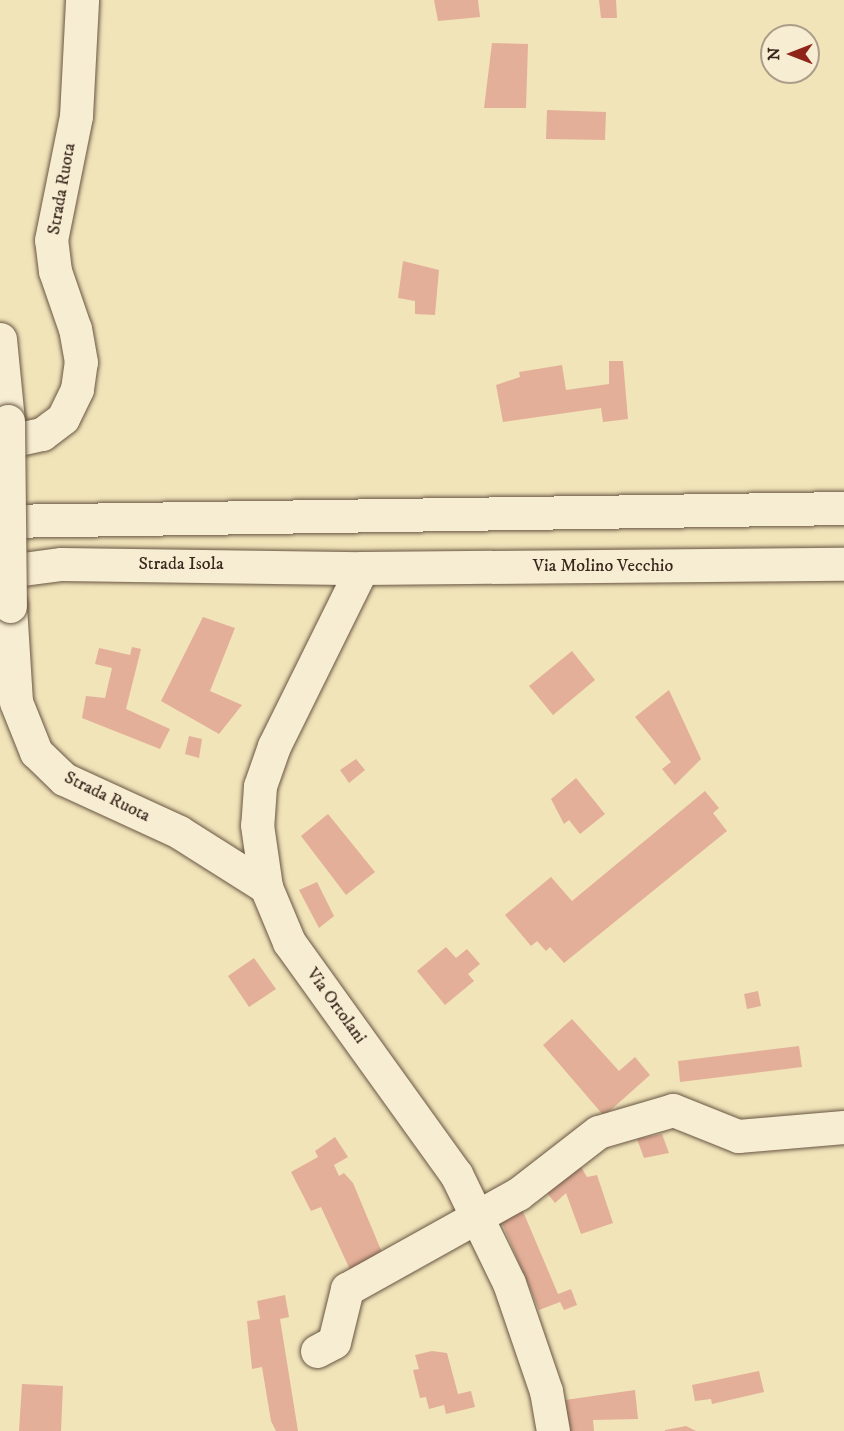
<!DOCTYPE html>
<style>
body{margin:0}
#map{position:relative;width:844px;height:1431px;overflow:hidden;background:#f1e4b9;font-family:"IM FELL DW Pica",serif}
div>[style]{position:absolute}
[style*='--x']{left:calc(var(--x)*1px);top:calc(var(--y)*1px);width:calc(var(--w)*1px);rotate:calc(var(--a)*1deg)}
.building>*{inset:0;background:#e3af98}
.roads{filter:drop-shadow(0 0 2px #685643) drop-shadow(0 0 2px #685643)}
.minor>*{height:33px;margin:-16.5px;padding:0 16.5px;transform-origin:16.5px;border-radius:16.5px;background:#f6edd2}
.bridges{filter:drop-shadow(0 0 2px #685643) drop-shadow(0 0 2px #685643)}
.minor-bridge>*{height:33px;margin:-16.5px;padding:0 16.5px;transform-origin:16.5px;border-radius:16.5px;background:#f6edd2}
span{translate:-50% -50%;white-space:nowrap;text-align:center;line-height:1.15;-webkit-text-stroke:4.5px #f6edd2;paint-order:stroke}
.street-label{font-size:18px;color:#3a261c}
.north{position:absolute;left:760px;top:24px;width:60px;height:60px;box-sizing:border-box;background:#f6edd2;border:2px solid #ab9d89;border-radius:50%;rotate:270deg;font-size:16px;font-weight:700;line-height:24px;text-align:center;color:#3a261c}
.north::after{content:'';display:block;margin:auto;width:21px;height:27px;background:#8f2418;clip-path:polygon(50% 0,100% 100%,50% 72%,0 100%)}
</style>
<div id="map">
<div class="building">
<i style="clip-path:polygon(434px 0,478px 0,480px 17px,438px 21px)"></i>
<i style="clip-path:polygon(599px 0,616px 0,617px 18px,601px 18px)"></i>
<i style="clip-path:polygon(492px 43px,528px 44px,526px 108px,484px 108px)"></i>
<i style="clip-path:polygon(547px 110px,606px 112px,605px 140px,546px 139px)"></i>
<i style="clip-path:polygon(403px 261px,439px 270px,435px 315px,415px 314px,415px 301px,398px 298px)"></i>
<i style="clip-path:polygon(609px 361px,623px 361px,628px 419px,603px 422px,601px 408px,503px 422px,496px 385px,520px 377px,519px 372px,562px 365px,566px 390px,609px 384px)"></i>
<i style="clip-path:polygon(203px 617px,235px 628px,210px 691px,242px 705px,219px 734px,161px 701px)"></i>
<i style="clip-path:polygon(132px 647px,141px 649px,126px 709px,170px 729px,160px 749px,82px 718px,86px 696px,105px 698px,112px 668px,95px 664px,99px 648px,130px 655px)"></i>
<i style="clip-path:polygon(572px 651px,595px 680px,553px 715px,529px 686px)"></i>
<i style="clip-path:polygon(669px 690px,701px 759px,675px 785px,662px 769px,671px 762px,635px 717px)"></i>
<i style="clip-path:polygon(189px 736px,202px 739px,199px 758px,185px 754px)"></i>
<i style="clip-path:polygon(356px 759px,365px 770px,349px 783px,340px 770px)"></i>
<i style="clip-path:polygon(576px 778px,605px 814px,580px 834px,569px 820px,564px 824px,551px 799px)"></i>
<i style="clip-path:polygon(705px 791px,719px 808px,713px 813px,727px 831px,564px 963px,550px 947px,546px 951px,537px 941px,531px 946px,505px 915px,551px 877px,572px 901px)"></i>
<i style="clip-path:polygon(328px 814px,375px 872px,346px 895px,301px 836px)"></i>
<i style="clip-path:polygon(317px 882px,334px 916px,319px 928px,299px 890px)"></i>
<i style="clip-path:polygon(446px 947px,456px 958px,467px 949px,480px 964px,468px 974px,474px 981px,445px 1005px,417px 971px)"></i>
<i style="clip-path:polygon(254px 958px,276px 989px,249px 1007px,228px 976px)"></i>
<i style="clip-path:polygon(758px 991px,761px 1006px,747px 1009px,744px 994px)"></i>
<i style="clip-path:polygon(572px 1019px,619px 1071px,635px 1057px,650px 1075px,604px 1116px,543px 1045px)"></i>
<i style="clip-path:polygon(799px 1046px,802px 1067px,680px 1082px,678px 1061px)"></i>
<i style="clip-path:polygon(662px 1134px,669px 1153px,644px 1158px,637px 1139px)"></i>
<i style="clip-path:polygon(335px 1137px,348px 1157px,334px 1165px,339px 1176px,344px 1173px,353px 1183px,386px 1262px,353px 1276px,321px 1207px,311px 1211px,291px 1172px,318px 1157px,315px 1151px)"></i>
<i style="clip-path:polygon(578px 1162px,587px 1177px,597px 1175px,613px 1223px,581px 1234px,566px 1193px,555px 1203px,544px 1189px)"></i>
<i style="clip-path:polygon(522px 1209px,558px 1294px,571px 1289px,577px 1305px,564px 1310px,560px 1302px,539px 1310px,500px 1218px)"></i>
<i style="clip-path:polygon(285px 1295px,289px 1317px,280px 1319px,298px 1431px,276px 1431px,271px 1421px,262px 1367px,252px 1369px,247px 1321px,260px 1319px,257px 1301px)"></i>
<i style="clip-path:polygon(432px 1351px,447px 1353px,458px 1394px,471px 1391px,475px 1407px,446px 1414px,444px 1405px,429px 1409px,426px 1397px,420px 1398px,413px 1370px,419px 1369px,415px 1355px)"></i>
<i style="clip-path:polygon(759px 1371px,764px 1392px,712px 1404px,711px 1399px,695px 1401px,692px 1385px)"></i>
<i style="clip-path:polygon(22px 1384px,63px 1386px,61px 1431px,19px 1431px)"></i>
<i style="clip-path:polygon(635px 1390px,638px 1419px,593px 1420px,594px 1431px,570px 1431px,565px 1400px)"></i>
<i style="clip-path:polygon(686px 1426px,696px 1431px,665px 1431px,665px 1430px)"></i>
</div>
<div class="roads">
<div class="minor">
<i style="--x:0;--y:339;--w:82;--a:84.4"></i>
<i style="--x:0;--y:443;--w:43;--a:-12.1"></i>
<i style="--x:42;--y:434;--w:26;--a:-37"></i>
<i style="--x:63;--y:418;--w:32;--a:-64"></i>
<i style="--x:77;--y:389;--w:27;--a:-82"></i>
<i style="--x:81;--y:362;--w:34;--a:-100"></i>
<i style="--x:75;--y:329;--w:61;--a:-109"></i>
<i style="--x:55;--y:271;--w:31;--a:-97"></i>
<i style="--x:51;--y:240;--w:126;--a:-78.6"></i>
<i style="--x:76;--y:116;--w:116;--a:-87"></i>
<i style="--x:0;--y:521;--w:844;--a:-0.88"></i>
<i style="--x:362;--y:568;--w:199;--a:116.3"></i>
<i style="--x:274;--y:746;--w:42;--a:109.3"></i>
<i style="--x:260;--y:786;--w:39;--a:94"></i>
<i style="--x:257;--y:825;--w:63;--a:81.7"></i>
<i style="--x:266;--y:887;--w:60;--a:67.3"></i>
<i style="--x:289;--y:942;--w:286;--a:54.3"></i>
<i style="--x:456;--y:1174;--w:121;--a:64.1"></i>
<i style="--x:509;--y:1283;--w:114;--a:71.1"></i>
<i style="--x:546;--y:1391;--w:41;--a:80.1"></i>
<i style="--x:0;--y:572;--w:62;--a:-7.5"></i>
<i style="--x:61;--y:564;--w:301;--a:0.8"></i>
<i style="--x:362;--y:568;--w:482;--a:-0.5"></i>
<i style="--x:10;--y:606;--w:96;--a:86.4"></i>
<i style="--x:16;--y:702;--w:54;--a:68.2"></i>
<i style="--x:36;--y:752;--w:39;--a:44"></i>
<i style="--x:64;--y:779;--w:127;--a:24.7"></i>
<i style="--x:179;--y:832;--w:103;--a:32.3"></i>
<i style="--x:317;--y:1351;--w:19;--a:-28"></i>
<i style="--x:334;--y:1342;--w:55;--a:-76.2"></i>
<i style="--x:347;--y:1289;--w:196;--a:-29.1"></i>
<i style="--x:518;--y:1194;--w:101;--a:-37.8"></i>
<i style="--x:598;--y:1132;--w:78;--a:-16.3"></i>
<i style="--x:673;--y:1110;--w:70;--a:21.8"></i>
<i style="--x:738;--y:1136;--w:106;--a:-4.9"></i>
</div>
</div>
<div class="bridges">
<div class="minor-bridge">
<i style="--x:8;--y:421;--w:185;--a:89.4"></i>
</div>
</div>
<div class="street-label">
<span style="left:62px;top:189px;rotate:-80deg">Strada Ruota</span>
<span style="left:181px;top:564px">Strada Isola</span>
<span style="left:603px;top:566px">Via Molino Vecchio</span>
<span style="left:107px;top:797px;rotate:26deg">Strada Ruota</span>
<span style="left:336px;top:1006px;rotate:54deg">Via Ortolani</span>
</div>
<div class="north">N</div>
</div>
